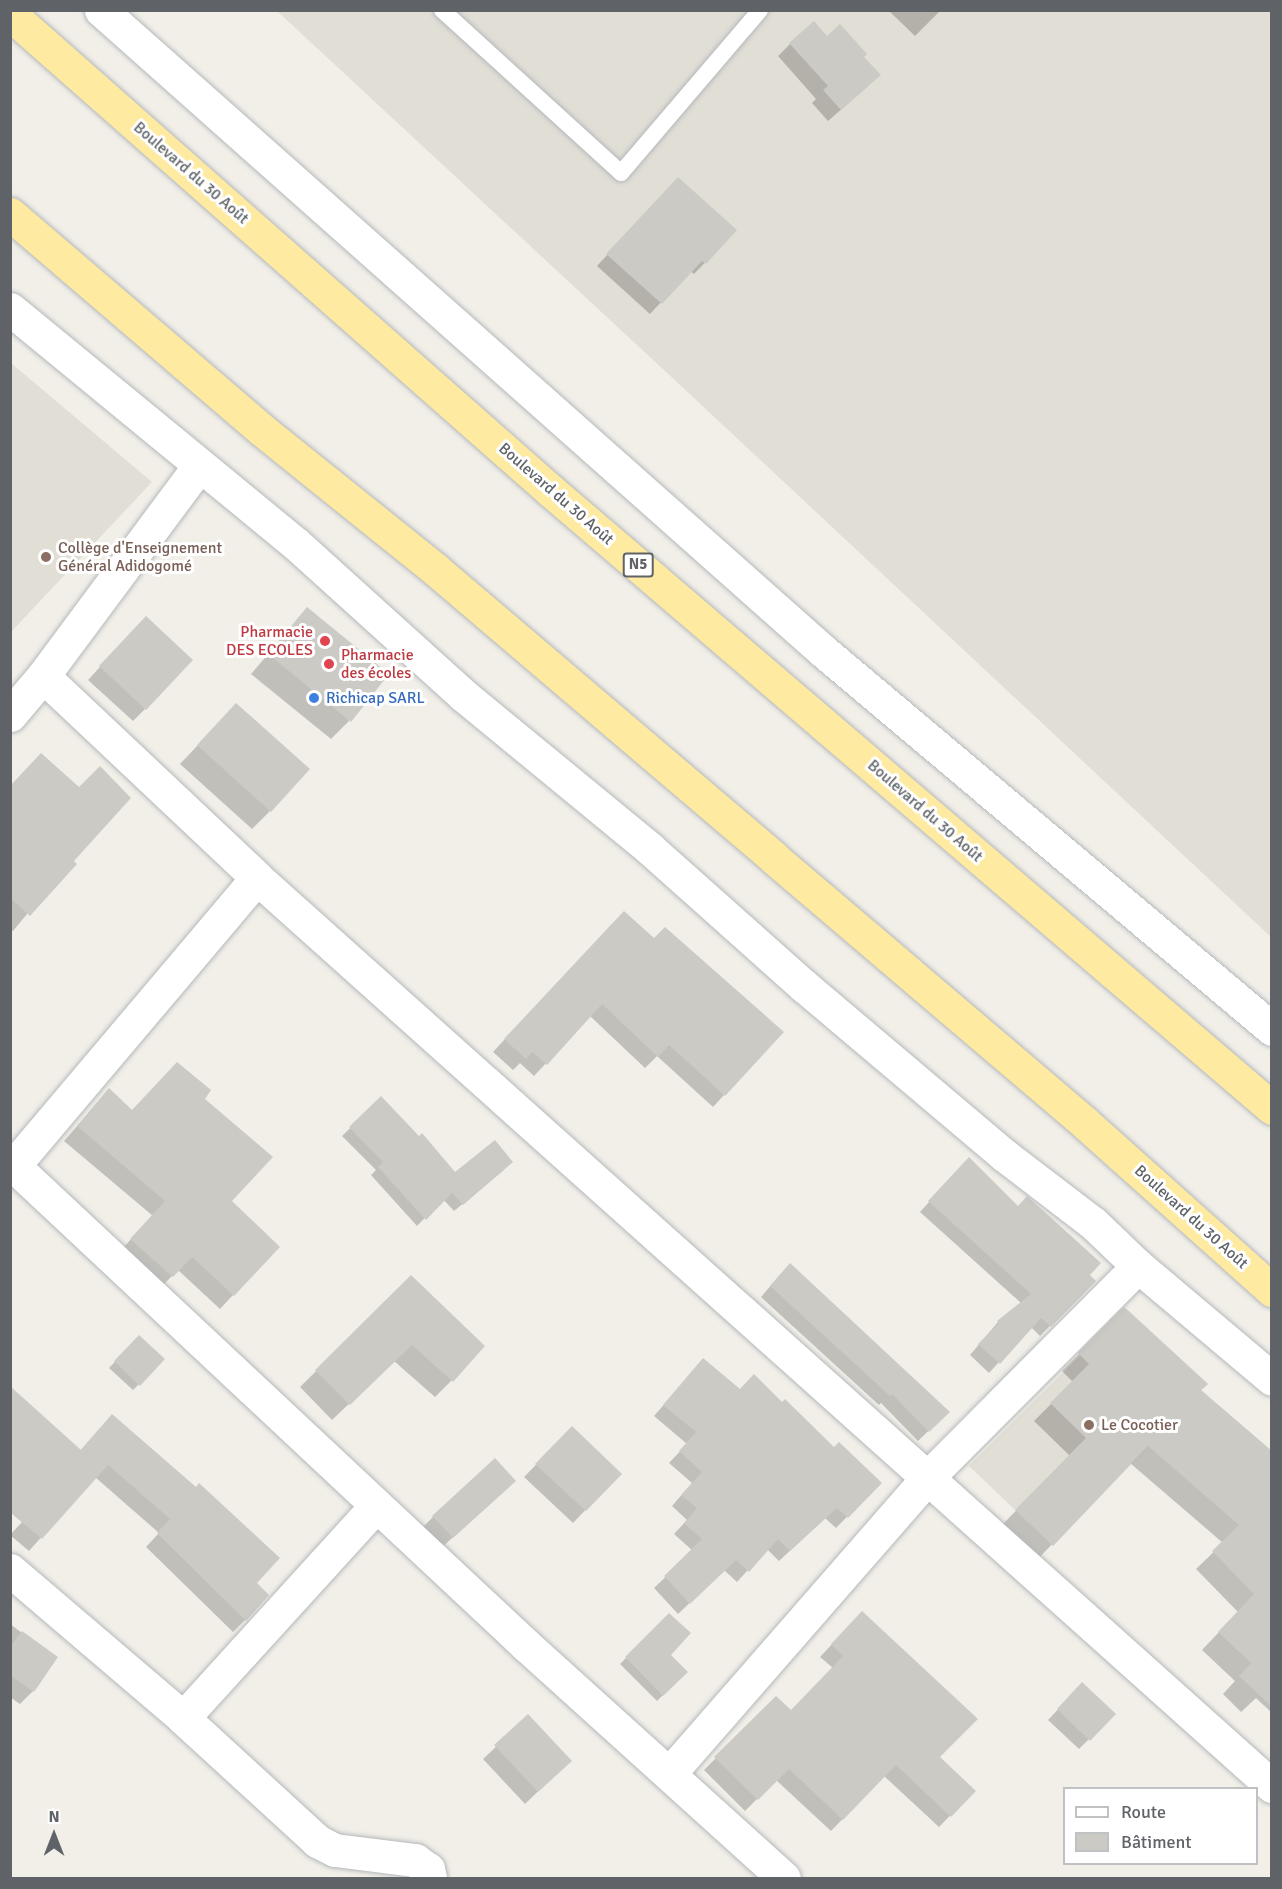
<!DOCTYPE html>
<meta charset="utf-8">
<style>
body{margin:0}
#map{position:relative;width:1282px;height:1889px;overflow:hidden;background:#f1efe8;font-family:Signika,sans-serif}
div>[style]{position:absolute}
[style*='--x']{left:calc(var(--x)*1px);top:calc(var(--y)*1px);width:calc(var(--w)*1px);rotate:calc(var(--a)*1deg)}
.education>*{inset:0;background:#e1ded6}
.shadow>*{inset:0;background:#0003}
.building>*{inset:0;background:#cccac5}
.roads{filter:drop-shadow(0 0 2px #b5b8bc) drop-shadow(0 0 2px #b5b8bc)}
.service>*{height:16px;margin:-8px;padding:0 8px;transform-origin:8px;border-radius:8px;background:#fff}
.minor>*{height:33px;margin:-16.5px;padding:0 16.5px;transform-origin:16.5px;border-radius:16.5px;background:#fff}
.trunk>*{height:33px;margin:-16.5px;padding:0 16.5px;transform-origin:16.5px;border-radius:16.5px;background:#feeaa1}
.dots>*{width:16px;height:16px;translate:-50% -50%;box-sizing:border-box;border:3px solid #fff;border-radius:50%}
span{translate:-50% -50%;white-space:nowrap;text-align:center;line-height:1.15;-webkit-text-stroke:6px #fff;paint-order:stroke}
.shield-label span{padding:2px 4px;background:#fff;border:2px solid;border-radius:4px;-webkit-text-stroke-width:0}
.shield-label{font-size:15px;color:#5f6368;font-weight:700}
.street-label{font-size:16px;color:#5f6368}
.education-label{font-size:16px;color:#785e54}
.left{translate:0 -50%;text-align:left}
.health-label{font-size:16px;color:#be3a42}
.right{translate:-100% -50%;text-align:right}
.shop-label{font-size:16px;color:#366cbe}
.frame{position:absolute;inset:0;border:12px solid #5f6368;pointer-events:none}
.legend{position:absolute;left:1063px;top:1787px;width:195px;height:78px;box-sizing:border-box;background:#fff;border:2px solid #bfc1c3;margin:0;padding:8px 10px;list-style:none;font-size:18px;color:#5f6368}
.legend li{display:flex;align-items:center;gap:12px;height:30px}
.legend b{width:30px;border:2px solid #bfc1c3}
.north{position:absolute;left:24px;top:1805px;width:60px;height:60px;-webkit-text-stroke:4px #fff;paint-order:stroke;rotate:0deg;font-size:16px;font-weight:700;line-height:24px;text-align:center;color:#5f6368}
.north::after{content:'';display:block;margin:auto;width:21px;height:27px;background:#5f6368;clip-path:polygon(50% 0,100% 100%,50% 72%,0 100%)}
</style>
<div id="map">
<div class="education">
<i style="clip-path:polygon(277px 11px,1271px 11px,1271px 937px,679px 384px)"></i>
<i style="clip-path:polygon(11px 363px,152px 482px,11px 632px)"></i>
<i style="clip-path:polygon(1127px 1309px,1208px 1384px,1053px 1546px,969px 1466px)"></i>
</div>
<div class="shadow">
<i style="clip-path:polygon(888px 10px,941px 10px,915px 36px)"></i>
<i style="clip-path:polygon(827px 38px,863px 57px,867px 87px,828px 121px,812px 103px,816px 99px,778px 56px,790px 44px)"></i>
<i style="clip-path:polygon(667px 190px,735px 231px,694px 274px,690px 271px,650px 314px,597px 266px)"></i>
<i style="clip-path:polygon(307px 609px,349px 721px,331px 739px,251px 674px)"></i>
<i style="clip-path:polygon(133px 631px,145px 709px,133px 721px,88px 680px)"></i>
<i style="clip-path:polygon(236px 705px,270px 811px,252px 829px,180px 764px)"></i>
<i style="clip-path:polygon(10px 787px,71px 861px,13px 931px,10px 929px)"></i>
<i style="clip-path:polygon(612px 924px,724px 1095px,713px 1107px,657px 1056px,645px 1068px,590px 1016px,534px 1076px,520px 1063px,513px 1070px,493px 1052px)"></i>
<i style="clip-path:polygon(109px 1090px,132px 1111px,203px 1099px,229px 1201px,233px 1295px,220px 1309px,178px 1270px,158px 1290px,117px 1254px,153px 1216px,64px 1141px)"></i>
<i style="clip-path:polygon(381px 1098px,455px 1175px,504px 1170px,454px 1211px,443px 1199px,417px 1226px,371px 1175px,376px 1170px,342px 1136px)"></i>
<i style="clip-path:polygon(959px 1169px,1094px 1281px,1040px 1336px,1031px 1327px,989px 1373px,970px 1355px,998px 1322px,1021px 1303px,920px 1212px)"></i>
<i style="clip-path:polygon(780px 1275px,948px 1412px,918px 1441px,881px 1403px,879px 1405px,761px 1297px)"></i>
<i style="clip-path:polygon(411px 1277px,452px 1380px,435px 1397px,394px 1361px,332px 1420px,300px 1387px)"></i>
<i style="clip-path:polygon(1124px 1309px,1199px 1390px,1272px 1453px,1272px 1713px,1256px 1698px,1241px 1712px,1223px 1694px,1235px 1681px,1202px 1650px,1238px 1612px,1196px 1569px,1223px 1543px,1130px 1463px,1035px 1562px,999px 1528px,1070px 1456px,1034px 1421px,1073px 1382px,1062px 1371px)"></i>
<i style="clip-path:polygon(139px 1337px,163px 1360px,133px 1390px,109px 1368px)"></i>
<i style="clip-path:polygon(703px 1360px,740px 1391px,782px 1404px,834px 1449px,880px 1483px,836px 1528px,825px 1518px,779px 1561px,767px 1549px,737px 1582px,724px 1570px,678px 1614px,654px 1588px,693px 1551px,674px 1534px,687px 1520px,672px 1506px,692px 1483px,669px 1463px,687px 1444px,654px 1416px)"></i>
<i style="clip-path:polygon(100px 1428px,255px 1583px,245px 1620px,233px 1632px,146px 1547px,159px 1533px,95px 1477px,29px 1551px,10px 1535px,22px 1522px,10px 1512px,80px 1451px)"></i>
<i style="clip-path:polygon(572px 1428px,620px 1474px,573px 1523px,524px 1477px)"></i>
<i style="clip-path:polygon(502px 1493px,440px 1549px,421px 1529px,433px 1517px)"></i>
<i style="clip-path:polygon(669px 1615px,669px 1655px,686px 1672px,657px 1701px,620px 1664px)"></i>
<i style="clip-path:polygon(10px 1624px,56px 1658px,33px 1691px,20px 1704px,10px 1697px)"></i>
<i style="clip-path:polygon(850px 1625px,937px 1757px,974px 1791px,939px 1827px,884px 1776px,831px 1831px,776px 1780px,745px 1811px,704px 1770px,776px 1698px,791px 1712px,833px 1668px,820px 1657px)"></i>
<i style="clip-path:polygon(1082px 1684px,1114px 1714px,1079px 1749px,1048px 1720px)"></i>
<i style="clip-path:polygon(528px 1717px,557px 1773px,525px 1804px,483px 1759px)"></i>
</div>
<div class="building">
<i style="clip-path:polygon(814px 21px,827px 36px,840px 24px,867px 54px,864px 57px,881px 75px,841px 110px,823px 90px,828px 86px,789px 43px)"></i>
<i style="clip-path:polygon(678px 177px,737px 230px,706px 264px,702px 261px,662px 304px,606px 254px)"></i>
<i style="clip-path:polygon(307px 607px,389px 674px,351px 722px,268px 654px)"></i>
<i style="clip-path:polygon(146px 616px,193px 660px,146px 710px,99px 666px)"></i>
<i style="clip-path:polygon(236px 703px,310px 769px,271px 812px,197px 745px)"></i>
<i style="clip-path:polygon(41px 753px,79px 787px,100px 766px,131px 798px,74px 861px,77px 864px,30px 916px,10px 898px,10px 786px)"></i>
<i style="clip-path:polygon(624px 911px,654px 938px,665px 927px,784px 1032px,725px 1096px,669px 1045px,658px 1057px,602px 1004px,547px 1065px,532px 1052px,526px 1059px,504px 1039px)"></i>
<i style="clip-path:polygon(177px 1062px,211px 1090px,205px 1099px,273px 1157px,232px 1201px,280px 1247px,234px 1296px,192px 1257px,173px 1277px,130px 1239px,165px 1201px,77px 1126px,109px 1088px,132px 1110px)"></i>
<i style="clip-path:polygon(381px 1096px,419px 1136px,422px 1133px,455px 1172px,495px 1140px,513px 1162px,463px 1205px,452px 1193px,426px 1220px,378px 1167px,383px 1162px,349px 1127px)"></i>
<i style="clip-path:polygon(969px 1157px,1018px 1206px,1027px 1196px,1101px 1263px,1090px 1275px,1096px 1281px,1051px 1327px,1041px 1318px,1000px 1364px,978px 1344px,999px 1323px,997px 1321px,1031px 1294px,928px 1201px)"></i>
<i style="clip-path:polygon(790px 1263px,950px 1412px,929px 1432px,892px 1394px,890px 1396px,770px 1286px)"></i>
<i style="clip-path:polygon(411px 1275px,485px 1346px,453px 1382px,412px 1345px,350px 1405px,315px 1370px)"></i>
<i style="clip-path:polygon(1124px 1307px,1208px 1384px,1201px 1390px,1272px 1451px,1272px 1707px,1239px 1676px,1251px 1663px,1218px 1632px,1254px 1594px,1212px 1551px,1239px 1525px,1148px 1446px,1053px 1546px,1015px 1510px,1086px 1438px,1050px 1403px,1089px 1364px,1078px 1353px)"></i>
<i style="clip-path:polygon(139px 1335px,165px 1359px,140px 1386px,114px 1361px)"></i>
<i style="clip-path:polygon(703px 1358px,740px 1389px,754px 1374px,782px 1402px,785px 1399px,834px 1447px,839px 1442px,882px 1483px,848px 1518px,837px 1508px,790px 1551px,778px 1539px,749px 1572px,736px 1560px,690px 1604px,664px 1576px,702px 1539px,684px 1523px,697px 1508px,681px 1495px,702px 1472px,679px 1451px,696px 1432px,663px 1405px)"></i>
<i style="clip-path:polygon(10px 1386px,81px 1450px,112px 1414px,196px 1487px,199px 1483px,280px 1558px,257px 1583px,269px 1595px,246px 1621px,157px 1533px,170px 1519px,108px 1465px,42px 1539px,10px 1512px)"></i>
<i style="clip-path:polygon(572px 1426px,622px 1474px,586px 1511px,535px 1464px)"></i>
<i style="clip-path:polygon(495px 1458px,516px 1481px,453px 1538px,432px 1516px)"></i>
<i style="clip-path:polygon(862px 1611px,978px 1719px,940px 1757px,976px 1791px,951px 1817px,896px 1765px,843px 1820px,789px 1769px,758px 1800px,714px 1757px,776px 1696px,791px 1710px,843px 1656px,831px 1644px)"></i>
<i style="clip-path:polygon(669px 1613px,691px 1633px,671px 1655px,688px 1672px,663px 1696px,625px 1657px)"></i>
<i style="clip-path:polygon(22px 1631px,58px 1657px,34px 1692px,10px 1675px,10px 1647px)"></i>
<i style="clip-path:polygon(1082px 1682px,1116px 1714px,1090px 1741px,1057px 1709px)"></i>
<i style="clip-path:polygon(528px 1714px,572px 1761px,538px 1792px,494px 1745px)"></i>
</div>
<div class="roads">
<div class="service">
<i style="--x:442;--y:10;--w:242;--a:42.3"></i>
<i style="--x:621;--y:173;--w:214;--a:-49.5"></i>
</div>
<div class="minor">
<i style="--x:101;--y:10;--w:965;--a:41.6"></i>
<i style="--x:823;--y:651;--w:587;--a:40.09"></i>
<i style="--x:10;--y:309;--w:369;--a:39.4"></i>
<i style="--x:295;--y:543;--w:227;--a:42.1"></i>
<i style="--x:463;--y:695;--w:241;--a:39.4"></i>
<i style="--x:649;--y:848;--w:208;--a:41.7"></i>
<i style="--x:804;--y:986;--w:262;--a:40.2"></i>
<i style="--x:1004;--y:1155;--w:112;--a:37.4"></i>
<i style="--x:1093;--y:1223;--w:62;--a:43.7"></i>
<i style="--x:1138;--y:1266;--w:175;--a:40.1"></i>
<i style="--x:43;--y:676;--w:294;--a:43.3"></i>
<i style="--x:257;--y:878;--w:1362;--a:41.82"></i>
<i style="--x:10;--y:715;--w:51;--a:-49.8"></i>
<i style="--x:43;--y:676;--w:262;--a:-53.4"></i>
<i style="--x:14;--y:1166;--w:703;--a:43.1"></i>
<i style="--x:527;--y:1646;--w:346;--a:42.1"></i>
<i style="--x:10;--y:1170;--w:382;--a:-49.8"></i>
<i style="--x:10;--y:1570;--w:228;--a:40.5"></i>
<i style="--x:183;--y:1718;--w:182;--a:42.5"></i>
<i style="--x:317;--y:1841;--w:20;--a:27"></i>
<i style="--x:335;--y:1850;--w:81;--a:7.1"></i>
<i style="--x:415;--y:1860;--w:16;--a:35"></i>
<i style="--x:428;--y:1869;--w:9;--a:77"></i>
<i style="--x:183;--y:1718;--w:287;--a:-47.7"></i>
<i style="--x:669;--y:1774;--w:393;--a:-48.9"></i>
<i style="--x:927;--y:1478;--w:299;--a:-45.1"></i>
</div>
<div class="trunk">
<i style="--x:10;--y:14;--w:721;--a:41.4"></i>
<i style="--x:551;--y:491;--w:949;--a:40.56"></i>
<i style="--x:10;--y:214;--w:332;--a:40.6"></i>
<i style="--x:262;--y:430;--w:223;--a:38.8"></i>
<i style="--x:436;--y:570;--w:445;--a:40.4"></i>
<i style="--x:775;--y:859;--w:407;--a:40.4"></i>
<i style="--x:1085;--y:1123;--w:251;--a:41.8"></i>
</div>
</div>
<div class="dots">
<i style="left:46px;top:557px;background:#8d6e63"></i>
<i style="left:325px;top:641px;background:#e0444e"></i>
<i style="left:329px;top:664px;background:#e0444e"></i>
<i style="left:314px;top:698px;background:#3f7fe0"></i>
<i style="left:1089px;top:1425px;background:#8d6e63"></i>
</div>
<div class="shield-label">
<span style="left:638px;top:565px">N5</span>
</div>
<div class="street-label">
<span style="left:191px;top:173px;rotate:41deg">Boulevard du 30 Août</span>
<span style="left:556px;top:494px;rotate:41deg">Boulevard du 30 Août</span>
<span style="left:925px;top:811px;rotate:41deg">Boulevard du 30 Août</span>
<span style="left:1191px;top:1217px;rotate:42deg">Boulevard du 30 Août</span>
</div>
<div class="education-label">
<span class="left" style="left:58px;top:557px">Collège d'Enseignement<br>Général Adidogomé</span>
<span class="left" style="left:1101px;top:1425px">Le Cocotier</span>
</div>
<div class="health-label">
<span class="right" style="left:313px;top:641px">Pharmacie<br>DES ECOLES</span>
<span class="left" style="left:341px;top:664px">Pharmacie<br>des écoles</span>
</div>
<div class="shop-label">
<span class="left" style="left:326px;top:698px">Richicap SARL</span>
</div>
<div class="frame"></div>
<ul class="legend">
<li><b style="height:8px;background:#fff"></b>Route</li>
<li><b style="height:16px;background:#cccac5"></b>Bâtiment</li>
</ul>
<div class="north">N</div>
</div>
